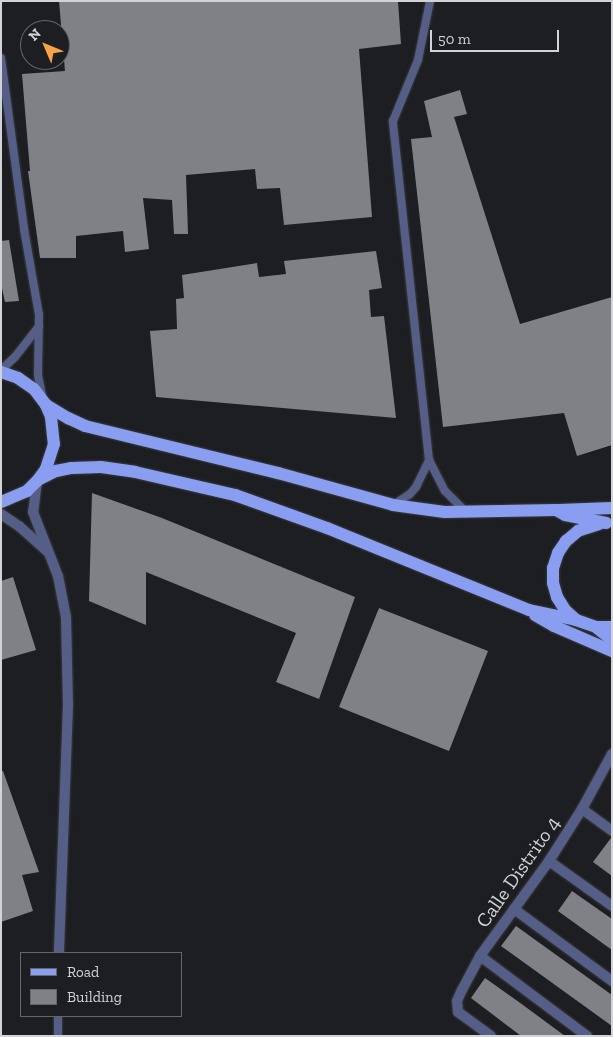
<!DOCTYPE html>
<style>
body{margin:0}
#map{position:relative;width:613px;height:1037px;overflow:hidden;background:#1d1e21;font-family:"Zilla Slab",serif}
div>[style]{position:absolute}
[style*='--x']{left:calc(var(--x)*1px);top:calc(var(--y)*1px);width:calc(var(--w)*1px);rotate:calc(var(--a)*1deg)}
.building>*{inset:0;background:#808186}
.roads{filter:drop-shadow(0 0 1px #3a3b3e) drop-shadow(0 0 1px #3a3b3e)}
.service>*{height:8px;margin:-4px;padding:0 4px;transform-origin:4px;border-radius:4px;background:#545e86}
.minor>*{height:10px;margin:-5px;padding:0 5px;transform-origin:5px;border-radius:5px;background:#545e86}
.primary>*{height:12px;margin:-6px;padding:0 6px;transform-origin:6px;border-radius:6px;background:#899df1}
span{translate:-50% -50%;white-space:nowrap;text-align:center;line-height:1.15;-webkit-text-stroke:5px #1d1e21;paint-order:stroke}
.street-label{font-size:20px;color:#d2d3d6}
.frame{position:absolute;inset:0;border:2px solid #d2d3d6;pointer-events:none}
.legend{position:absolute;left:20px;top:952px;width:162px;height:65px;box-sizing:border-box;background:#1d1e21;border:1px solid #656669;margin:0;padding:6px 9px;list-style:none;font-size:15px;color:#d2d3d6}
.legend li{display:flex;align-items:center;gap:10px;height:25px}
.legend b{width:25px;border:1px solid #656669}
.north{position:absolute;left:20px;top:20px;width:50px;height:50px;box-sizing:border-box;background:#1d1e21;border:1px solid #656669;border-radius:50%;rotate:315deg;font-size:14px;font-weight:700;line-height:20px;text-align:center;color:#d2d3d6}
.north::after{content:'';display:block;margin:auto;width:18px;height:22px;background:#f7a14a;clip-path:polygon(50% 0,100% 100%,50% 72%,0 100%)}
.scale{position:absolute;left:430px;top:30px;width:129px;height:22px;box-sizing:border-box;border:2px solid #d2d3d6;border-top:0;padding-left:6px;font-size:15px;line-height:18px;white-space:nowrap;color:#d2d3d6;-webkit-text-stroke:4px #1d1e21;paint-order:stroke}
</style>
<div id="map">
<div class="building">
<i style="clip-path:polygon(59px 1px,398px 1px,401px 44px,359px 49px,372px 217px,284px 225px,280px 188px,257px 189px,255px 169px,186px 175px,188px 234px,174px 234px,172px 200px,143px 198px,149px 249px,125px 252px,123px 231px,76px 236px,76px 258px,40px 258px,28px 171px,30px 171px,22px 74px,65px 71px)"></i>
<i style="clip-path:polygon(460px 90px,467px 114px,454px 117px,520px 324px,612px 297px,612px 445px,577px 456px,564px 413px,443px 427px,411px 139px,432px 137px,424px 101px)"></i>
<i style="clip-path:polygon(9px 240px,19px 301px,5px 302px,1px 284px,1px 241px)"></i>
<i style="clip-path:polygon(376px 251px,382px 288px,369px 290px,371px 317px,384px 316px,396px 418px,156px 397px,150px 331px,177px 329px,176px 299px,184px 298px,182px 275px,257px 263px,259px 277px,286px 274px,284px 261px)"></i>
<i style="clip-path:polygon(92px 493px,162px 518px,355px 597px,319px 699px,276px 682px,296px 633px,146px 572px,146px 625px,89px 601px)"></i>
<i style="clip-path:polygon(13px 577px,36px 650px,1px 660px,1px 581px)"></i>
<i style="clip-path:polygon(379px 608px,488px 651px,449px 751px,339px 707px)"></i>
<i style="clip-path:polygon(1px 771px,3px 771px,39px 872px,22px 875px,33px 911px,1px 922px)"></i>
<i style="clip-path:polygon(611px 838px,612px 838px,612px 876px,593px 862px)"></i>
<i style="clip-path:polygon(572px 891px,612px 919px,612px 950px,558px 911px)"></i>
<i style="clip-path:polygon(516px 926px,612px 995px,612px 1026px,501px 946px)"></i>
<i style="clip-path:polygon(485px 978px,523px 1005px,565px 1036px,521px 1036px,471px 998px)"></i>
</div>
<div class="roads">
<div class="service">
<i style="--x:1;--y:58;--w:173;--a:82.3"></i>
<i style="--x:24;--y:229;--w:87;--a:80.1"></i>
<i style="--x:39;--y:315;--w:60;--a:91"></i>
<i style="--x:38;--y:375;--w:21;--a:79"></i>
<i style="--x:1;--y:370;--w:19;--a:-43"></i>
<i style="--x:15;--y:357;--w:39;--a:-52"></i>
<i style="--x:429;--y:460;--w:35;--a:63"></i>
<i style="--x:445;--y:491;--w:27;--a:45"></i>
<i style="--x:393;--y:505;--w:20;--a:-33"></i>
<i style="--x:410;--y:494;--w:9;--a:-49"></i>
<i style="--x:416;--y:487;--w:30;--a:-64"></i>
<i style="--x:429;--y:460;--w:341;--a:-96.1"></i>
<i style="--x:393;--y:121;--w:66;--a:-67.7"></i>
<i style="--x:418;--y:60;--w:60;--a:-78.5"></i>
<i style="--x:58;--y:1016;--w:20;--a:90"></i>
</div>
<div class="minor">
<i style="--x:37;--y:481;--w:31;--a:97"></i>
<i style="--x:33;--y:512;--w:69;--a:68.7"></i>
<i style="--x:58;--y:576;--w:42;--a:79"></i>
<i style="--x:66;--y:617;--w:88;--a:88.7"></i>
<i style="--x:68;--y:705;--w:248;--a:92.1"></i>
<i style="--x:1;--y:514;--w:22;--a:34"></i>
<i style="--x:19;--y:526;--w:39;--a:42"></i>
<i style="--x:582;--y:809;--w:37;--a:36"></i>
<i style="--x:549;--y:861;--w:77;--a:35.5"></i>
<i style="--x:514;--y:909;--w:122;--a:36.3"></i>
<i style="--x:480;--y:956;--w:134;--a:36.8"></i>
<i style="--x:491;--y:1036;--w:41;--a:-144"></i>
<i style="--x:458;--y:1012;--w:11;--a:-95"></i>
<i style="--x:457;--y:1001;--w:12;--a:-66"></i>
<i style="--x:462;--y:990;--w:38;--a:-62"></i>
<i style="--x:480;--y:956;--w:117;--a:-54"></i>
<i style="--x:549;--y:861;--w:62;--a:-57.6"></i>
<i style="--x:582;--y:809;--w:63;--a:-61.4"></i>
</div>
<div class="primary">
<i style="--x:1;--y:372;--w:18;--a:19"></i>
<i style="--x:18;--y:378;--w:19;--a:35"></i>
<i style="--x:34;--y:389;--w:20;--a:53"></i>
<i style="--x:46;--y:405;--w:13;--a:67"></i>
<i style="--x:51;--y:417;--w:27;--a:84"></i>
<i style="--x:54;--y:444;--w:26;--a:108"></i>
<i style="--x:46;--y:469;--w:14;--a:126"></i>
<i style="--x:38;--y:480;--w:16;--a:135"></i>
<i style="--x:27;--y:491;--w:28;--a:157"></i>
<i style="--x:46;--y:405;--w:26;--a:31"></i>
<i style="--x:68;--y:418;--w:19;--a:25"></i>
<i style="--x:85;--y:426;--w:199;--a:13.7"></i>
<i style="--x:278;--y:473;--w:119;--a:15.5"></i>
<i style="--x:393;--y:505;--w:52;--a:7.7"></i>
<i style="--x:445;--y:512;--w:111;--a:-1"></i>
<i style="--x:556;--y:510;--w:10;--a:29"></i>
<i style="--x:565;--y:515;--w:42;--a:11"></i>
<i style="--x:38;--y:480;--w:20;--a:-27"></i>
<i style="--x:56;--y:471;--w:16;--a:-11"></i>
<i style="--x:72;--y:468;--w:29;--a:-2"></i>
<i style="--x:101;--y:467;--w:34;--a:8"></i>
<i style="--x:135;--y:472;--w:103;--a:13"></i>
<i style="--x:235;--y:495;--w:98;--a:19.7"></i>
<i style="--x:327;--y:528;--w:218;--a:22.1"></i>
<i style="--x:529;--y:610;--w:48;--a:12"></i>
<i style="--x:559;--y:510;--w:53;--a:-2.2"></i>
<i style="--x:599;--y:524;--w:22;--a:162"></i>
<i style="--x:578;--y:531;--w:16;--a:140"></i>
<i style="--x:566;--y:541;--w:14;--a:124"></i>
<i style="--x:558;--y:553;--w:16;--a:108"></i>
<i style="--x:553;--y:568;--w:15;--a:90"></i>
<i style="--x:553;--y:583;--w:15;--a:74"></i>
<i style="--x:557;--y:597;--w:15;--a:58"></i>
<i style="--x:565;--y:610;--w:15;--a:42"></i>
<i style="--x:576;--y:620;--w:21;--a:19"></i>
<i style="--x:596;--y:627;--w:16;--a:0"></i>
<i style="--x:535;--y:615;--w:22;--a:30"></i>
<i style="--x:554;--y:626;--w:63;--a:23.3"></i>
<i style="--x:596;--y:627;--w:21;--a:39"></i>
</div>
</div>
<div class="street-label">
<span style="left:518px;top:872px;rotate:-55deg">Calle Distrito 4</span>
</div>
<div class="frame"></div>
<ul class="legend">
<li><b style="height:6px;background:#899df1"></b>Road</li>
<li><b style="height:14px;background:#808186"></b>Building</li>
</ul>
<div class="north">N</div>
<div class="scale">50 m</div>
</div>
